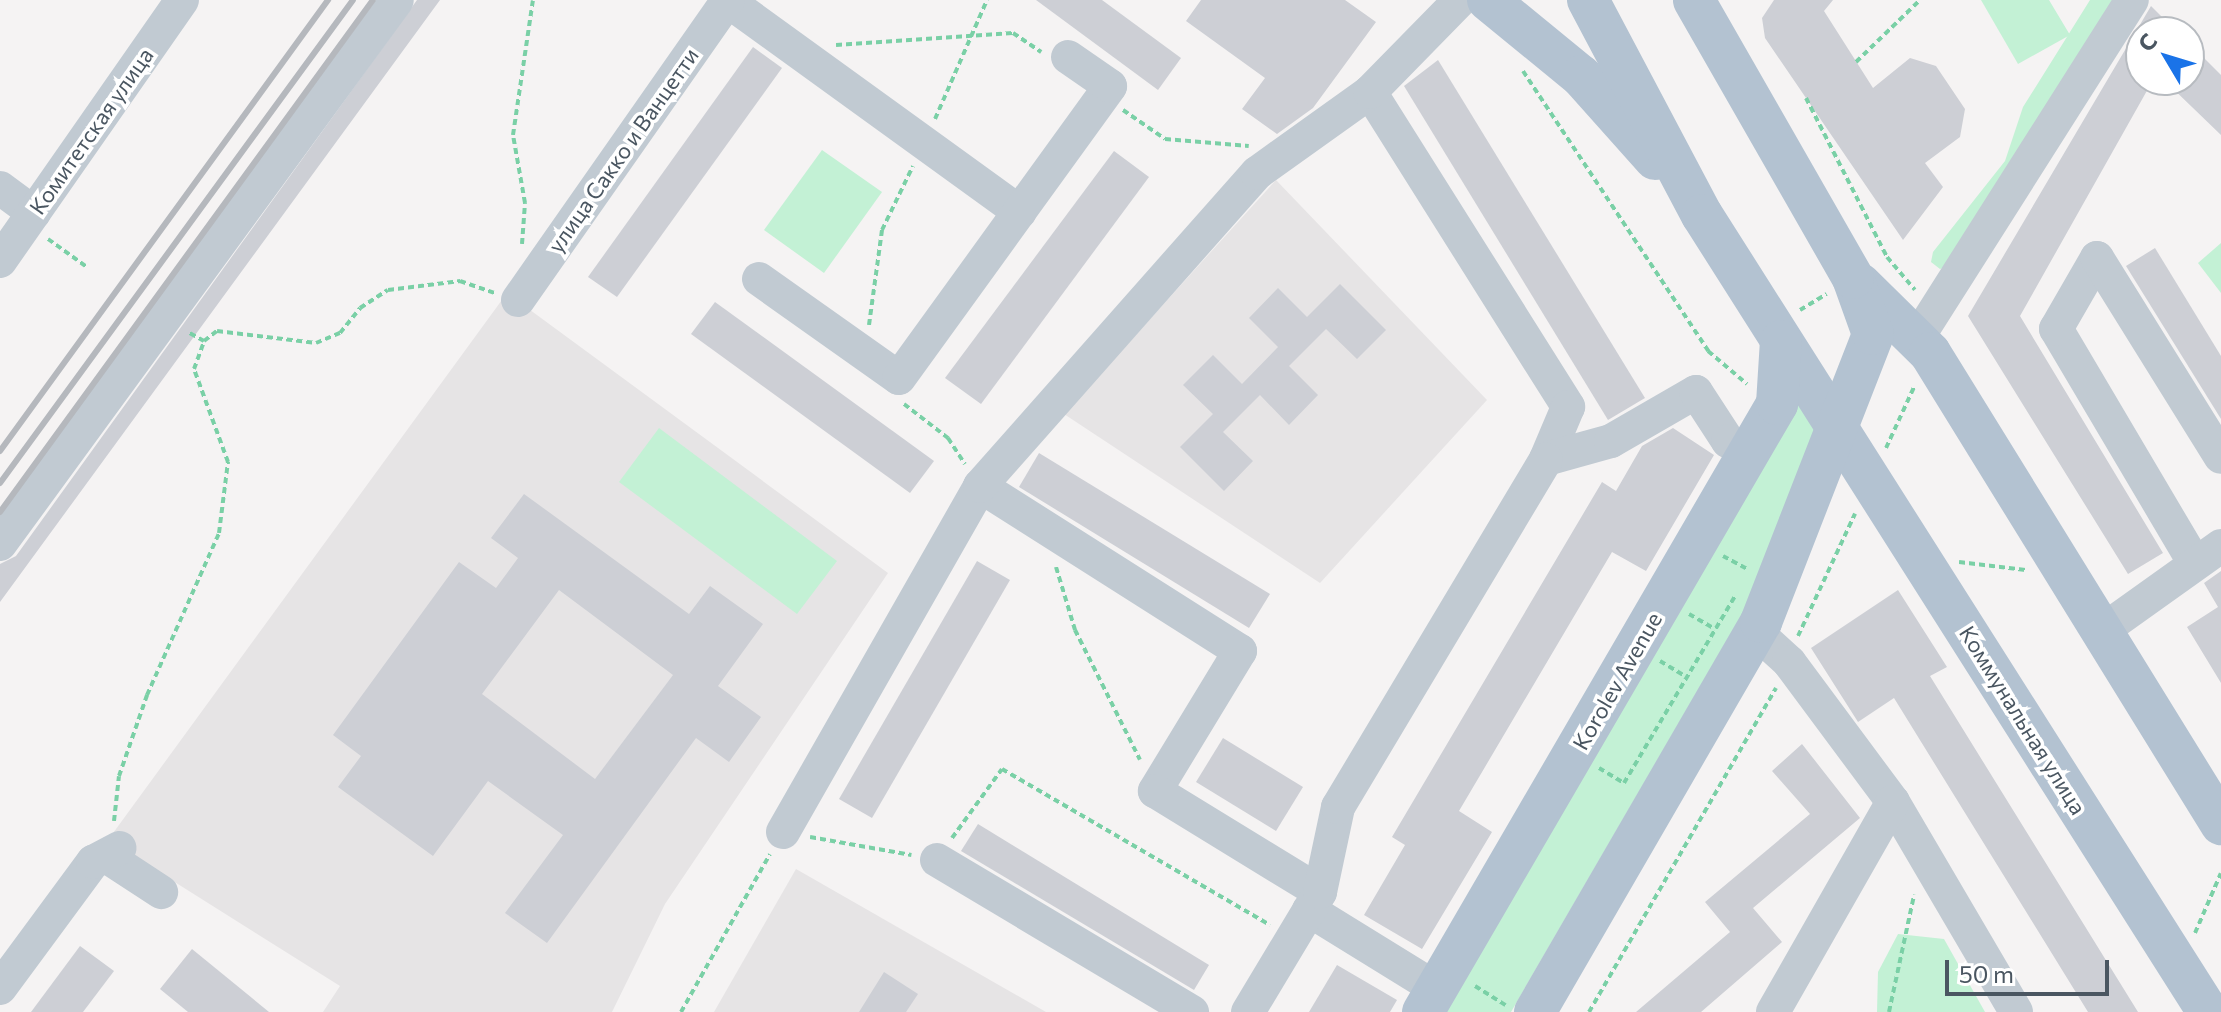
<!DOCTYPE html>
<meta charset="utf-8">
<style>
body{margin:0}
#map{position:relative;width:2221px;height:1012px;overflow:hidden;background:#f5f3f3;font-family:Commissioner,sans-serif}
div>[style]{position:absolute}
[style*='--x']{left:calc(var(--x)*1px);top:calc(var(--y)*1px);width:calc(var(--w)*1px);rotate:calc(var(--a)*1deg)}
.education>*{inset:0;background:#e6e4e5}
.green>*{inset:0;background:#c3f1d5}
.building>*{inset:0;background:#cdcfd5}
.path>*{height:4px;margin-top:-2px;transform-origin:0;background:repeating-linear-gradient(90deg,#7ad0a6 0 6px,transparent 0 10px)}
.minor>*{height:34px;margin:-17px;padding:0 17px;transform-origin:17px;border-radius:17px;background:#c1cad2}
.major>*{height:42px;margin:-21px;padding:0 21px;transform-origin:21px;border-radius:21px;background:#b3c2d1}
.rail>*{height:6px;margin:-3px;padding:0 3px;transform-origin:3px;border-radius:3px;background:#b5b8bd}
span{translate:-50% -50%;white-space:nowrap;text-align:center;line-height:1.15;-webkit-text-stroke:7px #fff;paint-order:stroke}
.street-label{font-size:22px;color:#4a5661}
.north{position:absolute;left:2125px;top:16px;width:80px;height:80px;box-sizing:border-box;background:#fff;border:2px solid #b7bbc0;border-radius:50%;rotate:308deg;font-size:22px;font-weight:700;line-height:32px;text-align:center;color:#4a5661}
.north::after{content:'';display:block;margin:auto;width:28px;height:36px;background:#1a73e8;clip-path:polygon(50% 0,100% 100%,50% 72%,0 100%)}
.scale{position:absolute;left:1945px;top:960px;width:164px;height:36px;box-sizing:border-box;border:4px solid #4a5661;border-top:0;padding-left:10px;font-size:24px;line-height:28px;white-space:nowrap;color:#4a5661;-webkit-text-stroke:6px #fff;paint-order:stroke}
</style>
<div id="map">
<div class="education">
<i style="clip-path:polygon(1276px 180px,1487px 400px,1320px 583px,1064px 414px)"></i>
<i style="clip-path:polygon(507px 293px,888px 573px,665px 904px,612px 1012px,323px 1012px,340px 986px,108px 840px)"></i>
<i style="clip-path:polygon(796px 869px,1046px 1012px,714px 1012px)"></i>
</div>
<div class="green">
<i style="clip-path:polygon(1981px 0,2049px 0,2070px 35px,2018px 64px)"></i>
<i style="clip-path:polygon(2090px 0,2124px 0,1960px 261px,1940px 269px,1931px 262px,1933px 252px,2005px 161px,2023px 107px)"></i>
<i style="clip-path:polygon(822px 150px,882px 192px,824px 273px,764px 230px)"></i>
<i style="clip-path:polygon(2221px 243px,2221px 293px,2198px 263px)"></i>
<i style="clip-path:polygon(1799px 398px,1819px 430px,1748px 604px,1511px 1012px,1433px 1012px)"></i>
<i style="clip-path:polygon(659px 428px,837px 561px,797px 614px,619px 482px)"></i>
<i style="clip-path:polygon(1898px 934px,1944px 939px,1985px 1012px,1877px 1012px,1878px 972px)"></i>
</div>
<div class="building">
<i style="clip-path:polygon(417px 0,440px 0,0 602px,0 564px,16px 556px)"></i>
<i style="clip-path:polygon(1036px 0,1102px 0,1181px 58px,1158px 90px)"></i>
<i style="clip-path:polygon(1201px 0,1345px 0,1376px 22px,1313px 108px,1277px 134px,1242px 109px,1265px 78px,1186px 21px)"></i>
<i style="clip-path:polygon(1774px 0,1833px 0,1824px 11px,1873px 88px,1910px 58px,1936px 66px,1965px 109px,1960px 137px,1925px 163px,1943px 187px,1903px 240px,1765px 38px,1762px 18px)"></i>
<i style="clip-path:polygon(2151px 6px,2177px 32px,2141px 32px,2141px 80px,2153px 80px,2020px 316px,2163px 553px,2128px 574px,1968px 316px)"></i>
<i style="clip-path:polygon(2189px 43px,2221px 75px,2221px 135px,2164px 80px,2189px 80px)"></i>
<i style="clip-path:polygon(753px 47px,782px 68px,617px 297px,588px 277px)"></i>
<i style="clip-path:polygon(1438px 60px,1645px 398px,1608px 420px,1404px 86px)"></i>
<i style="clip-path:polygon(1114px 151px,1149px 177px,981px 404px,945px 378px)"></i>
<i style="clip-path:polygon(2155px 248px,2221px 356px,2221px 419px,2126px 266px)"></i>
<i style="clip-path:polygon(1340px 284px,1386px 330px,1357px 359px,1326px 329px,1289px 366px,1318px 395px,1289px 425px,1260px 395px,1223px 432px,1253px 461px,1224px 491px,1180px 447px,1213px 414px,1183px 385px,1213px 355px,1242px 384px,1278px 347px,1249px 318px,1278px 288px,1307px 317px)"></i>
<i style="clip-path:polygon(715px 302px,934px 461px,910px 493px,691px 334px)"></i>
<i style="clip-path:polygon(1673px 428px,1714px 455px,1646px 571px,1612px 552px,1459px 811px,1492px 832px,1422px 949px,1364px 915px,1405px 845px,1392px 837px,1602px 482px,1616px 491px,1642px 446px)"></i>
<i style="clip-path:polygon(1039px 453px,1270px 594px,1249px 628px,1019px 487px)"></i>
<i style="clip-path:polygon(evenodd,524px 494px,689px 614px,710px 586px,763px 624px,718px 686px,761px 717px,729px 762px,696px 738px,547px 943px,505px 913px,563px 835px,488px 781px,433px 856px,338px 787px,361px 756px,333px 735px,459px 562px,496px 588px,518px 558px,491px 538px,524px 494px,559px 590px,673px 675px,595px 779px,482px 694px,559px 590px)"></i>
<i style="clip-path:polygon(977px 561px,1010px 580px,872px 818px,839px 799px)"></i>
<i style="clip-path:polygon(2221px 571px,2221px 683px,2187px 627px,2218px 607px,2204px 583px)"></i>
<i style="clip-path:polygon(1898px 590px,1947px 667px,1930px 676px,2138px 1012px,2088px 1012px,1894px 698px,1858px 722px,1811px 648px)"></i>
<i style="clip-path:polygon(1223px 738px,1303px 787px,1276px 831px,1196px 782px)"></i>
<i style="clip-path:polygon(1802px 744px,1860px 818px,1753px 908px,1782px 942px,1701px 1012px,1636px 1012px,1730px 932px,1705px 902px,1810px 814px,1772px 771px)"></i>
<i style="clip-path:polygon(978px 824px,1209px 965px,1194px 990px,961px 851px)"></i>
<i style="clip-path:polygon(80px 946px,114px 971px,83px 1012px,31px 1012px)"></i>
<i style="clip-path:polygon(192px 949px,269px 1012px,188px 1012px,160px 989px)"></i>
<i style="clip-path:polygon(1337px 965px,1397px 1000px,1390px 1012px,1309px 1012px)"></i>
<i style="clip-path:polygon(884px 972px,918px 994px,906px 1012px,859px 1012px)"></i>
</div>
<div class="path">
<i style="--x:836;--y:45;--w:177;--a:-3.9"></i>
<i style="--x:1013;--y:33;--w:34;--a:34"></i>
<i style="--x:1856;--y:62;--w:89;--a:-44.1"></i>
<i style="--x:1523;--y:71;--w:336;--a:56.5"></i>
<i style="--x:1708;--y:351;--w:51;--a:40.2"></i>
<i style="--x:1806;--y:98;--w:178;--a:63"></i>
<i style="--x:1887;--y:257;--w:43;--a:49.7"></i>
<i style="--x:1123;--y:110;--w:51;--a:34.6"></i>
<i style="--x:1165;--y:139;--w:84;--a:4.8"></i>
<i style="--x:935;--y:119;--w:130;--a:-66.4"></i>
<i style="--x:48;--y:239;--w:48;--a:35.7"></i>
<i style="--x:522;--y:244;--w:41;--a:-85.8"></i>
<i style="--x:525;--y:203;--w:69;--a:-100"></i>
<i style="--x:513;--y:135;--w:136;--a:-81.6"></i>
<i style="--x:1800;--y:310;--w:31;--a:-31"></i>
<i style="--x:869;--y:325;--w:96;--a:-82.2"></i>
<i style="--x:882;--y:230;--w:71;--a:-64.2"></i>
<i style="--x:204;--y:341;--w:16;--a:-38"></i>
<i style="--x:217;--y:331;--w:100;--a:6.9"></i>
<i style="--x:316;--y:343;--w:26;--a:-23"></i>
<i style="--x:340;--y:333;--w:32;--a:-51"></i>
<i style="--x:360;--y:308;--w:33;--a:-33"></i>
<i style="--x:388;--y:290;--w:73;--a:-7.1"></i>
<i style="--x:460;--y:281;--w:37;--a:19"></i>
<i style="--x:904;--y:404;--w:56;--a:37.7"></i>
<i style="--x:948;--y:438;--w:31;--a:57"></i>
<i style="--x:1886;--y:448;--w:67;--a:-65.3"></i>
<i style="--x:1723;--y:556;--w:27;--a:28"></i>
<i style="--x:1959;--y:562;--w:67;--a:6.8"></i>
<i style="--x:1056;--y:567;--w:66;--a:73.2"></i>
<i style="--x:1075;--y:630;--w:145;--a:63.4"></i>
<i style="--x:1689;--y:614;--w:30;--a:30"></i>
<i style="--x:1798;--y:636;--w:135;--a:-65"></i>
<i style="--x:1660;--y:661;--w:31;--a:31"></i>
<i style="--x:1599;--y:768;--w:29;--a:31"></i>
<i style="--x:1624;--y:783;--w:217;--a:-59.3"></i>
<i style="--x:114;--y:821;--w:45;--a:-83.7"></i>
<i style="--x:119;--y:776;--w:86;--a:-70.9"></i>
<i style="--x:147;--y:695;--w:177;--a:-66"></i>
<i style="--x:219;--y:533;--w:72;--a:-82.8"></i>
<i style="--x:228;--y:462;--w:99;--a:-110.1"></i>
<i style="--x:194;--y:369;--w:30;--a:-70"></i>
<i style="--x:204;--y:341;--w:18;--a:-151"></i>
<i style="--x:810;--y:837;--w:103;--a:10.1"></i>
<i style="--x:952;--y:838;--w:85;--a:-54.1"></i>
<i style="--x:1002;--y:769;--w:310;--a:30.2"></i>
<i style="--x:2195;--y:933;--w:65;--a:-66.6"></i>
<i style="--x:1475;--y:986;--w:36;--a:32"></i>
<i style="--x:681;--y:1012;--w:181;--a:-60.6"></i>
<i style="--x:1589;--y:1012;--w:374;--a:-60"></i>
<i style="--x:1889;--y:1012;--w:120;--a:-77.9"></i>
</div>
<div class="minor">
<i style="--x:728;--y:1;--w:360;--a:35.9"></i>
<i style="--x:1370;--y:92;--w:372;--a:57.8"></i>
<i style="--x:1568;--y:407;--w:56;--a:112.9"></i>
<i style="--x:1546;--y:459;--w:67;--a:-15.5"></i>
<i style="--x:1611;--y:441;--w:98;--a:-30"></i>
<i style="--x:1696;--y:392;--w:59;--a:56.9"></i>
<i style="--x:1728;--y:441;--w:25;--a:29"></i>
<i style="--x:0;--y:188;--w:42;--a:36.3"></i>
<i style="--x:0;--y:261;--w:318;--a:-55.1"></i>
<i style="--x:759;--y:279;--w:171;--a:35.3"></i>
<i style="--x:899;--y:378;--w:360;--a:-54.1"></i>
<i style="--x:1110;--y:86;--w:51;--a:-145.4"></i>
<i style="--x:518;--y:300;--w:366;--a:-55"></i>
<i style="--x:1918;--y:337;--w:399;--a:-57.6"></i>
<i style="--x:980;--y:486;--w:308;--a:32.4"></i>
<i style="--x:1240;--y:651;--w:164;--a:121.3"></i>
<i style="--x:1155;--y:791;--w:193;--a:31.5"></i>
<i style="--x:0;--y:544;--w:673;--a:-53.88"></i>
<i style="--x:2194;--y:562;--w:271;--a:-120.6"></i>
<i style="--x:2056;--y:329;--w:82;--a:-60"></i>
<i style="--x:2097;--y:258;--w:234;--a:58.1"></i>
<i style="--x:2106;--y:628;--w:141;--a:-35.5"></i>
<i style="--x:1756;--y:632;--w:45;--a:42.3"></i>
<i style="--x:1789;--y:662;--w:174;--a:53.4"></i>
<i style="--x:1893;--y:802;--w:243;--a:59.6"></i>
<i style="--x:783;--y:832;--w:398;--a:-60.3"></i>
<i style="--x:980;--y:486;--w:418;--a:-48.5"></i>
<i style="--x:1257;--y:173;--w:139;--a:-35.6"></i>
<i style="--x:1370;--y:92;--w:129;--a:-45.6"></i>
<i style="--x:106;--y:856;--w:66;--a:33.2"></i>
<i style="--x:937;--y:860;--w:297;--a:30.8"></i>
<i style="--x:1309;--y:910;--w:150;--a:31.7"></i>
<i style="--x:0;--y:988;--w:157;--a:-53.6"></i>
<i style="--x:93;--y:862;--w:30;--a:-28"></i>
<i style="--x:1248;--y:1012;--w:140;--a:-59"></i>
<i style="--x:1320;--y:892;--w:87;--a:-78"></i>
<i style="--x:1338;--y:807;--w:405;--a:-59.1"></i>
<i style="--x:1773;--y:1012;--w:242;--a:-60.3"></i>
</div>
<div class="major">
<i style="--x:1488;--y:0;--w:120;--a:39.3"></i>
<i style="--x:1581;--y:76;--w:111;--a:48.3"></i>
<i style="--x:1588;--y:0;--w:243;--a:62.1"></i>
<i style="--x:1702;--y:215;--w:944;--a:57.59"></i>
<i style="--x:1860;--y:284;--w:98;--a:44.6"></i>
<i style="--x:1930;--y:353;--w:554;--a:58.29"></i>
<i style="--x:1423;--y:1012;--w:704;--a:-59.79"></i>
<i style="--x:1777;--y:404;--w:63;--a:-86.4"></i>
<i style="--x:1535;--y:1012;--w:451;--a:-59.9"></i>
<i style="--x:1761;--y:622;--w:309;--a:-68.7"></i>
<i style="--x:1873;--y:334;--w:59;--a:-109.7"></i>
<i style="--x:1853;--y:278;--w:320;--a:-119.8"></i>
</div>
<div class="rail">
<i style="--x:0;--y:451;--w:558;--a:-53.97"></i>
<i style="--x:0;--y:483;--w:598;--a:-53.84"></i>
<i style="--x:0;--y:512;--w:633;--a:-53.93"></i>
</div>
<div class="street-label">
<span style="left:91px;top:131px;rotate:-55deg">Комитетская улица</span>
<span style="left:623px;top:150px;rotate:-55deg">улица Сакко и Ванцетти</span>
<span style="left:1617px;top:681px;rotate:-60deg">Korolev Avenue</span>
<span style="left:2023px;top:720px;rotate:58deg">Коммунальная улица</span>
</div>
<div class="north">С</div>
<div class="scale">50 m</div>
</div>
